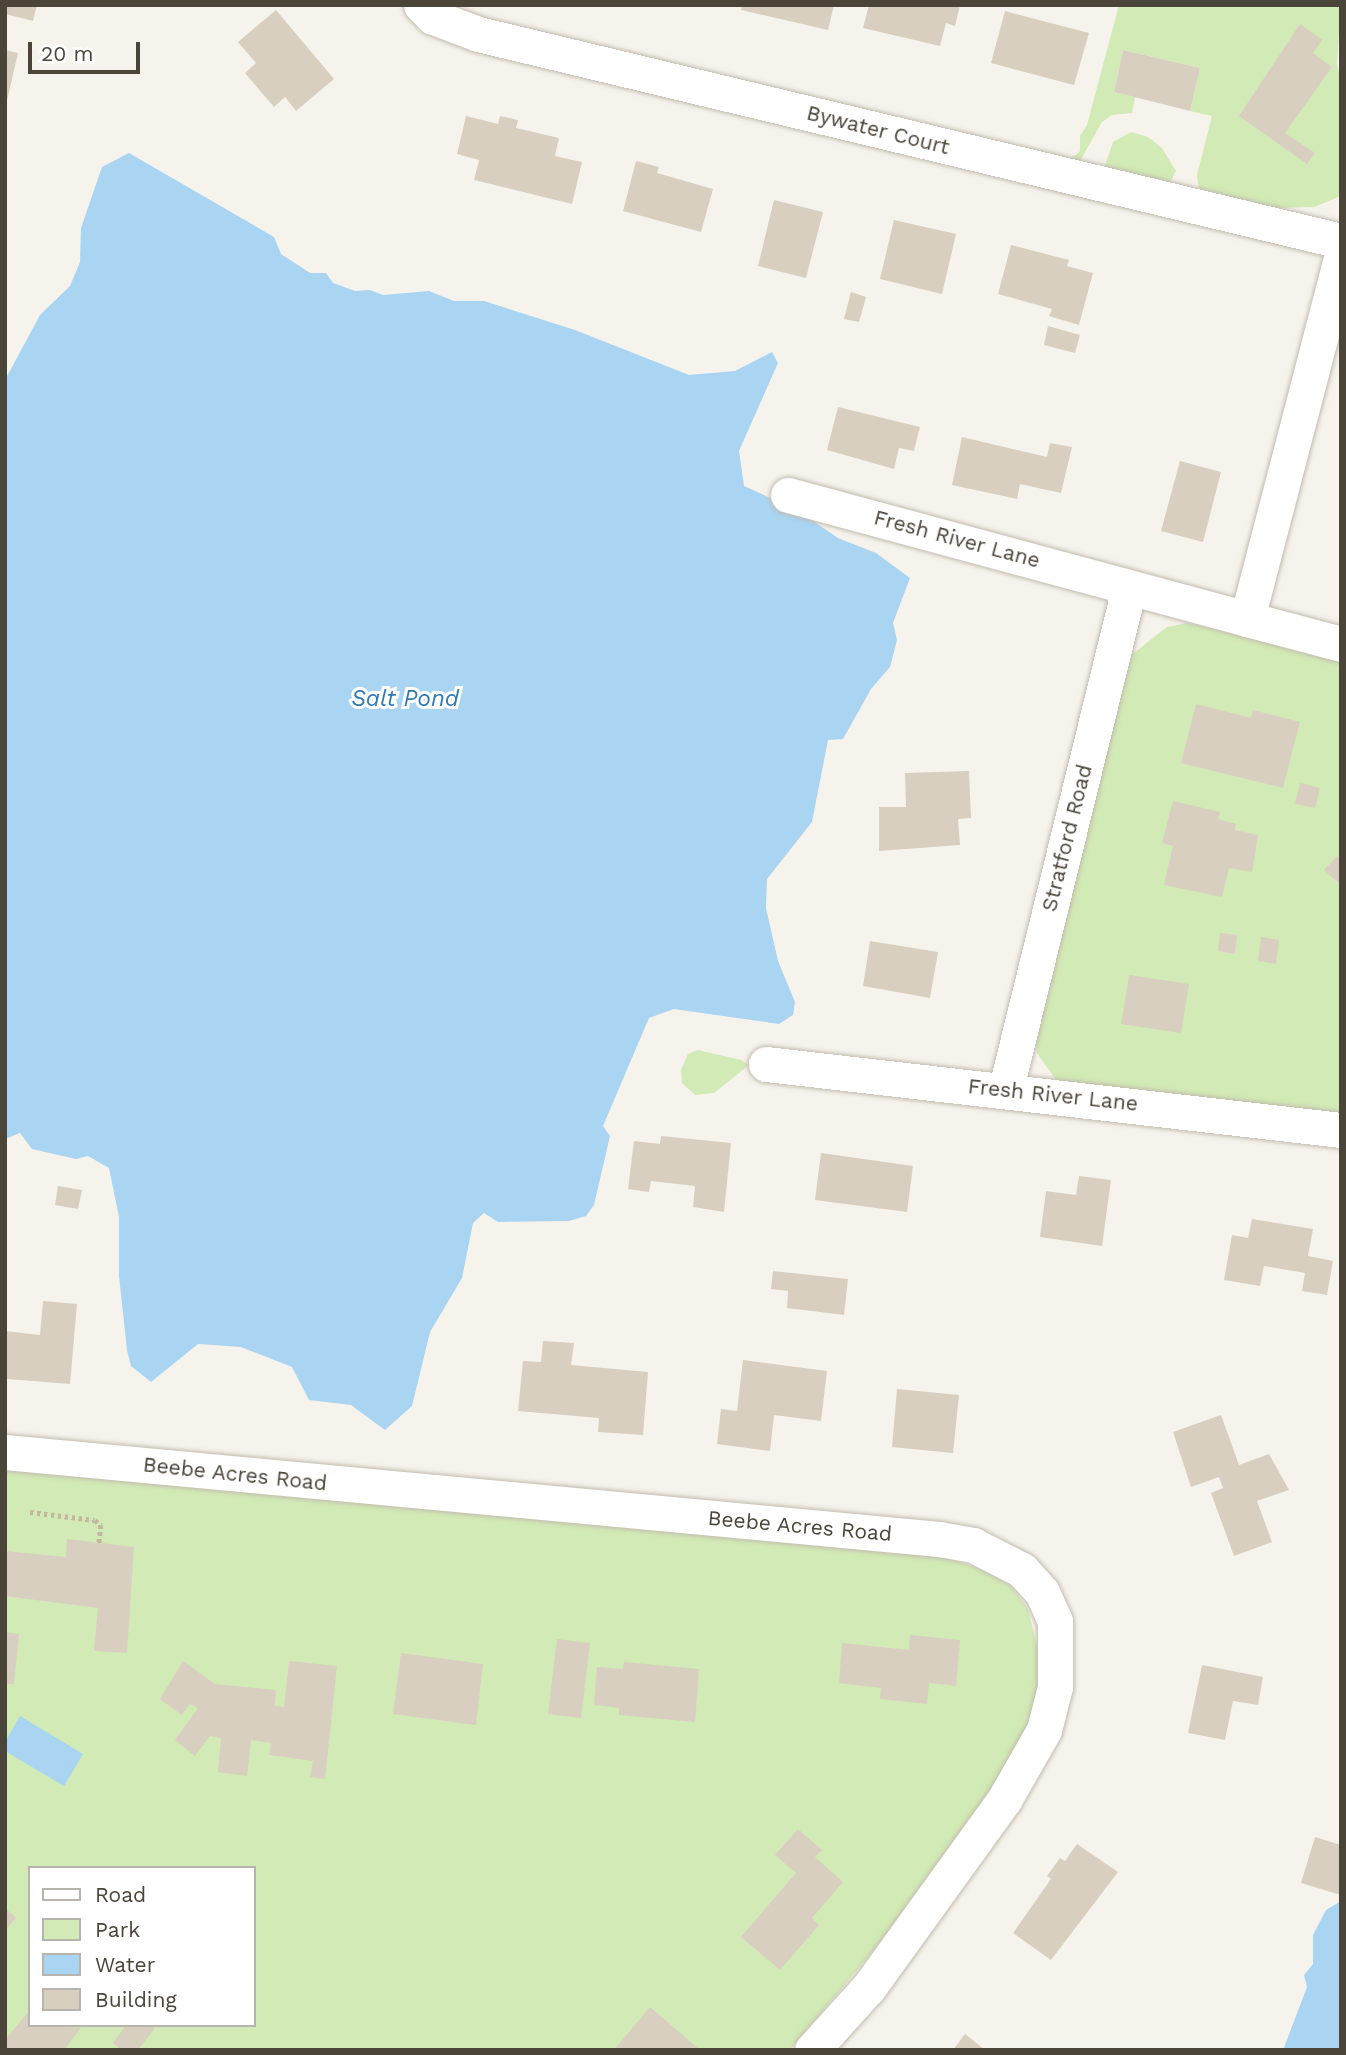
<!DOCTYPE html>
<style>
body{margin:0}
#map{position:relative;width:1346px;height:2055px;overflow:hidden;background:#f6f3ec;font-family:"Work Sans",sans-serif}
div>[style]{position:absolute}
[style*='--x']{left:calc(var(--x)*1px);top:calc(var(--y)*1px);width:calc(var(--w)*1px);rotate:calc(var(--a)*1deg)}
.green>*{inset:0;background:#d2eab5}
.water>*{inset:0;background:#a9d4f2}
.building>*{inset:0;background:#d8cfc1}
.path>*{height:4.5px;margin-top:-2.25px;transform-origin:0;background:repeating-linear-gradient(90deg,#c4b79f 0 3.5px,transparent 0 7px)}
.roads{filter:drop-shadow(0 0 2px #c2bbae) drop-shadow(0 0 2px #c2bbae)}
.minor>*{height:35px;margin:-17.5px;padding:0 17.5px;transform-origin:17.5px;border-radius:17.5px;background:#fff}
span{translate:-50% -50%;white-space:nowrap;text-align:center;line-height:1.15;-webkit-text-stroke:6px #fff;paint-order:stroke}
.street-label{font-size:21px;color:#4b4439}
.water-label{font-size:23px;color:#2e7ab2;font-style:italic}
.frame{position:absolute;inset:0;border:7px solid #4b4439;pointer-events:none}
.legend{position:absolute;left:28px;top:1866px;width:228px;height:161px;box-sizing:border-box;background:#fff;border:2px solid #b7b4b0;margin:0;padding:9px 12px;list-style:none;font-size:21px;color:#4b4439}
.legend li{display:flex;align-items:center;gap:14px;height:35px}
.legend b{width:35px;border:2px solid #b7b4b0}
.scale{position:absolute;left:28px;top:42px;width:112px;height:32px;box-sizing:border-box;border:4px solid #4b4439;border-top:0;padding-left:9px;font-size:21px;line-height:24px;white-space:nowrap;color:#4b4439;-webkit-text-stroke:5px #fff;paint-order:stroke}
</style>
<div id="map">
<div class="green">
<i style="clip-path:polygon(1119px 5px,1341px 5px,1337px 64px,1341px 80px,1341px 196px,1314px 207px,1277px 208px,1199px 189px,1197px 175px,1212px 116px,1190px 111px,1200px 68px,1123px 50px,1114px 92px,1135px 97px,1132px 113px,1112px 115px,1102px 122px,1080px 161px,1071px 159px,1080px 151px,1080px 136px,1087px 125px)"></i>
<i style="clip-path:polygon(1131px 132px,1148px 137px,1162px 148px,1176px 171px,1170px 182px,1104px 168px,1113px 142px)"></i>
<i style="clip-path:polygon(1187px 623px,1341px 659px,1341px 1117px,1056px 1080px,1037px 1053px,1036px 1032px,1130px 656px,1167px 627px)"></i>
<i style="clip-path:polygon(698px 1050px,741px 1060px,749px 1065px,714px 1093px,695px 1095px,682px 1083px,681px 1070px,688px 1054px)"></i>
<i style="clip-path:polygon(evenodd,5px 1468px,948px 1558px,982px 1570px,1011px 1586px,1028px 1609px,1042px 1667px,1029px 1726px,979px 1808px,878px 1945px,790px 2050px,5px 2050px,5px 1468px,30px 1868px,254px 1868px,254px 2025px,30px 2025px,30px 1868px)"></i>
</div>
<div class="water">
<i style="clip-path:polygon(129px 153px,274px 237px,281px 254px,310px 273px,326px 273px,333px 283px,355px 291px,370px 290px,383px 295px,429px 291px,454px 301px,484px 301px,575px 330px,689px 375px,735px 371px,772px 352px,778px 363px,739px 451px,744px 486px,797px 510px,838px 538px,876px 553px,910px 578px,893px 623px,897px 640px,890px 667px,871px 689px,843px 739px,828px 740px,812px 822px,767px 879px,766px 908px,778px 961px,795px 1002px,793px 1015px,779px 1024px,674px 1009px,649px 1018px,603px 1126px,610px 1136px,594px 1205px,586px 1216px,569px 1221px,498px 1222px,484px 1213px,473px 1223px,462px 1278px,430px 1332px,412px 1406px,385px 1430px,351px 1405px,309px 1400px,292px 1367px,241px 1347px,198px 1344px,151px 1382px,131px 1366px,127px 1350px,119px 1276px,119px 1217px,109px 1168px,88px 1156px,76px 1159px,32px 1149px,20px 1133px,5px 1139px,5px 380px,40px 315px,70px 286px,80px 262px,81px 228px,102px 167px)"></i>
<i style="clip-path:polygon(20px 1716px,83px 1754px,64px 1786px,5px 1751px,5px 1742px)"></i>
<i style="clip-path:polygon(1341px 1901px,1341px 2050px,1283px 2050px,1307px 1987px,1304px 1975px,1313px 1964px,1313px 1935px,1326px 1910px)"></i>
</div>
<div class="building">
<i style="clip-path:polygon(5px 5px,37px 5px,33px 21px,5px 14px)"></i>
<i style="clip-path:polygon(742px 5px,834px 5px,828px 30px,741px 10px)"></i>
<i style="clip-path:polygon(869px 5px,960px 5px,955px 26px,946px 23px,940px 46px,863px 28px)"></i>
<i style="clip-path:polygon(276px 10px,334px 79px,296px 111px,285px 97px,274px 107px,245px 73px,256px 63px,238px 42px)"></i>
<i style="clip-path:polygon(1005px 11px,1089px 33px,1074px 85px,991px 63px)"></i>
<i style="clip-path:polygon(1300px 24px,1322px 40px,1313px 53px,1332px 67px,1285px 133px,1315px 153px,1307px 164px,1239px 116px)"></i>
<i style="clip-path:polygon(5px 50px,18px 53px,6px 105px,5px 105px)"></i>
<i style="clip-path:polygon(1123px 50px,1200px 68px,1190px 111px,1114px 92px)"></i>
<i style="clip-path:polygon(466px 116px,498px 124px,500px 116px,518px 120px,516px 128px,559px 138px,555px 156px,582px 162px,572px 204px,474px 180px,479px 160px,457px 154px)"></i>
<i style="clip-path:polygon(636px 161px,659px 167px,657px 173px,713px 189px,701px 232px,623px 211px)"></i>
<i style="clip-path:polygon(774px 200px,823px 212px,806px 278px,758px 266px)"></i>
<i style="clip-path:polygon(894px 220px,956px 234px,942px 294px,880px 279px)"></i>
<i style="clip-path:polygon(1011px 245px,1069px 260px,1067px 266px,1093px 273px,1079px 325px,1049px 316px,1052px 309px,998px 294px)"></i>
<i style="clip-path:polygon(851px 292px,866px 297px,859px 322px,844px 319px)"></i>
<i style="clip-path:polygon(1048px 326px,1080px 335px,1075px 353px,1044px 345px)"></i>
<i style="clip-path:polygon(838px 407px,920px 427px,914px 451px,899px 448px,894px 469px,827px 450px)"></i>
<i style="clip-path:polygon(962px 437px,1047px 457px,1050px 443px,1072px 447px,1061px 493px,1020px 484px,1017px 499px,952px 485px)"></i>
<i style="clip-path:polygon(1180px 461px,1221px 472px,1203px 542px,1161px 531px)"></i>
<i style="clip-path:polygon(1196px 704px,1251px 718px,1253px 710px,1300px 722px,1283px 788px,1181px 763px)"></i>
<i style="clip-path:polygon(969px 771px,971px 818px,958px 819px,960px 845px,879px 851px,879px 807px,906px 807px,905px 773px)"></i>
<i style="clip-path:polygon(1300px 783px,1320px 788px,1315px 808px,1295px 804px)"></i>
<i style="clip-path:polygon(1173px 801px,1220px 812px,1218px 819px,1236px 824px,1235px 830px,1258px 835px,1252px 872px,1229px 868px,1222px 897px,1164px 885px,1173px 846px,1162px 843px)"></i>
<i style="clip-path:polygon(1337px 856px,1341px 859px,1341px 885px,1324px 870px)"></i>
<i style="clip-path:polygon(1220px 933px,1237px 935px,1235px 954px,1218px 951px)"></i>
<i style="clip-path:polygon(1261px 937px,1279px 940px,1276px 964px,1258px 961px)"></i>
<i style="clip-path:polygon(870px 941px,938px 952px,930px 998px,863px 986px)"></i>
<i style="clip-path:polygon(1129px 975px,1189px 984px,1181px 1033px,1121px 1024px)"></i>
<i style="clip-path:polygon(661px 1136px,731px 1143px,724px 1212px,693px 1207px,695px 1186px,651px 1181px,649px 1192px,628px 1189px,634px 1141px,660px 1144px)"></i>
<i style="clip-path:polygon(821px 1153px,913px 1166px,907px 1212px,815px 1200px)"></i>
<i style="clip-path:polygon(1079px 1176px,1111px 1180px,1102px 1246px,1040px 1237px,1046px 1191px,1076px 1195px)"></i>
<i style="clip-path:polygon(58px 1186px,82px 1190px,78px 1209px,55px 1205px)"></i>
<i style="clip-path:polygon(1252px 1219px,1313px 1229px,1308px 1256px,1333px 1261px,1327px 1295px,1302px 1291px,1305px 1273px,1264px 1266px,1260px 1286px,1224px 1280px,1232px 1235px,1248px 1238px)"></i>
<i style="clip-path:polygon(773px 1271px,848px 1279px,844px 1315px,787px 1308px,788px 1291px,771px 1289px)"></i>
<i style="clip-path:polygon(43px 1301px,77px 1304px,70px 1384px,7px 1379px,5px 1331px,40px 1335px)"></i>
<i style="clip-path:polygon(543px 1341px,574px 1343px,571px 1365px,648px 1372px,643px 1435px,598px 1432px,599px 1418px,518px 1411px,523px 1361px,541px 1362px)"></i>
<i style="clip-path:polygon(743px 1360px,827px 1371px,821px 1421px,774px 1415px,770px 1451px,717px 1444px,721px 1409px,737px 1411px)"></i>
<i style="clip-path:polygon(897px 1389px,959px 1395px,953px 1453px,892px 1447px)"></i>
<i style="clip-path:polygon(1221px 1415px,1239px 1465px,1269px 1454px,1289px 1490px,1257px 1501px,1272px 1542px,1234px 1556px,1211px 1493px,1223px 1488px,1219px 1477px,1191px 1487px,1173px 1432px)"></i>
<i style="clip-path:polygon(67px 1539px,134px 1547px,127px 1653px,94px 1651px,98px 1608px,5px 1596px,5px 1551px,66px 1557px)"></i>
<i style="clip-path:polygon(5px 1632px,19px 1634px,14px 1684px,5px 1684px)"></i>
<i style="clip-path:polygon(910px 1635px,960px 1640px,956px 1686px,929px 1683px,927px 1704px,880px 1699px,881px 1688px,839px 1683px,842px 1643px,909px 1650px)"></i>
<i style="clip-path:polygon(557px 1639px,590px 1643px,581px 1718px,548px 1714px)"></i>
<i style="clip-path:polygon(401px 1653px,483px 1664px,476px 1725px,393px 1714px)"></i>
<i style="clip-path:polygon(183px 1661px,215px 1684px,276px 1690px,275px 1706px,284px 1707px,289px 1661px,337px 1666px,325px 1779px,310px 1777px,313px 1761px,269px 1755px,271px 1743px,251px 1740px,247px 1776px,218px 1772px,221px 1738px,210px 1736px,195px 1756px,175px 1740px,198px 1708px,190px 1704px,182px 1715px,160px 1699px)"></i>
<i style="clip-path:polygon(624px 1662px,699px 1669px,695px 1722px,619px 1715px,619px 1708px,594px 1705px,597px 1667px,623px 1669px)"></i>
<i style="clip-path:polygon(1202px 1665px,1263px 1677px,1258px 1705px,1233px 1701px,1225px 1740px,1188px 1733px)"></i>
<i style="clip-path:polygon(798px 1829px,822px 1850px,815px 1857px,843px 1882px,812px 1918px,819px 1925px,780px 1970px,741px 1937px,796px 1873px,775px 1855px)"></i>
<i style="clip-path:polygon(1315px 1837px,1341px 1845px,1341px 1895px,1301px 1883px)"></i>
<i style="clip-path:polygon(1077px 1844px,1118px 1872px,1051px 1960px,1013px 1933px,1051px 1879px,1047px 1876px,1060px 1858px,1065px 1861px)"></i>
<i style="clip-path:polygon(5px 1908px,16px 1918px,5px 1930px)"></i>
<i style="clip-path:polygon(650px 2007px,700px 2050px,614px 2050px)"></i>
<i style="clip-path:polygon(30px 2010px,30px 2025px,81px 2028px,64px 2050px,5px 2050px,5px 2040px)"></i>
<i style="clip-path:polygon(126px 2025px,151px 2025px,155px 2028px,138px 2050px,121px 2050px,113px 2043px)"></i>
<i style="clip-path:polygon(965px 2034px,985px 2050px,953px 2050px)"></i>
</div>
<div class="path">
<i style="--x:30;--y:1512;--w:65;--a:7"></i>
<i style="--x:95;--y:1520;--w:8;--a:40"></i>
<i style="--x:101;--y:1525;--w:18;--a:96"></i>
</div>
<div class="roads">
<div class="minor">
<i style="--x:421;--y:5;--w:17;--a:45"></i>
<i style="--x:433;--y:17;--w:48;--a:20.7"></i>
<i style="--x:478;--y:34;--w:887;--a:13.49"></i>
<i style="--x:1341;--y:258;--w:373;--a:104.6"></i>
<i style="--x:1247;--y:619;--w:97;--a:14.9"></i>
<i style="--x:788;--y:495;--w:475;--a:15.1"></i>
<i style="--x:766;--y:1064;--w:579;--a:6.55"></i>
<i style="--x:1006;--y:1088;--w:515;--a:-76.18"></i>
<i style="--x:5;--y:1452;--w:938;--a:5.32"></i>
<i style="--x:939;--y:1539;--w:35;--a:10"></i>
<i style="--x:973;--y:1545;--w:55;--a:27"></i>
<i style="--x:1022;--y:1570;--w:30;--a:48"></i>
<i style="--x:1042;--y:1592;--w:32;--a:66"></i>
<i style="--x:1055;--y:1621;--w:66;--a:90"></i>
<i style="--x:1055;--y:1687;--w:44;--a:104.3"></i>
<i style="--x:1044;--y:1730;--w:81;--a:119.7"></i>
<i style="--x:1004;--y:1800;--w:231;--a:125.8"></i>
<i style="--x:869;--y:1987;--w:85;--a:132.1"></i>
</div>
</div>
<div class="street-label">
<span style="left:878px;top:130px;rotate:14deg">Bywater Court</span>
<span style="left:957px;top:539px;rotate:15deg">Fresh River Lane</span>
<span style="left:1067px;top:838px;rotate:-76deg">Stratford Road</span>
<span style="left:1053px;top:1095px;rotate:6deg">Fresh River Lane</span>
<span style="left:235px;top:1474px;rotate:6deg">Beebe Acres Road</span>
<span style="left:800px;top:1526px;rotate:5deg">Beebe Acres Road</span>
</div>
<div class="water-label">
<span style="left:405px;top:699px">Salt Pond</span>
</div>
<div class="frame"></div>
<ul class="legend">
<li><b style="height:9px;background:#fff"></b>Road</li>
<li><b style="height:19px;background:#d2eab5"></b>Park</li>
<li><b style="height:19px;background:#a9d4f2"></b>Water</li>
<li><b style="height:19px;background:#d8cfc1"></b>Building</li>
</ul>
<div class="scale">20 m</div>
</div>
